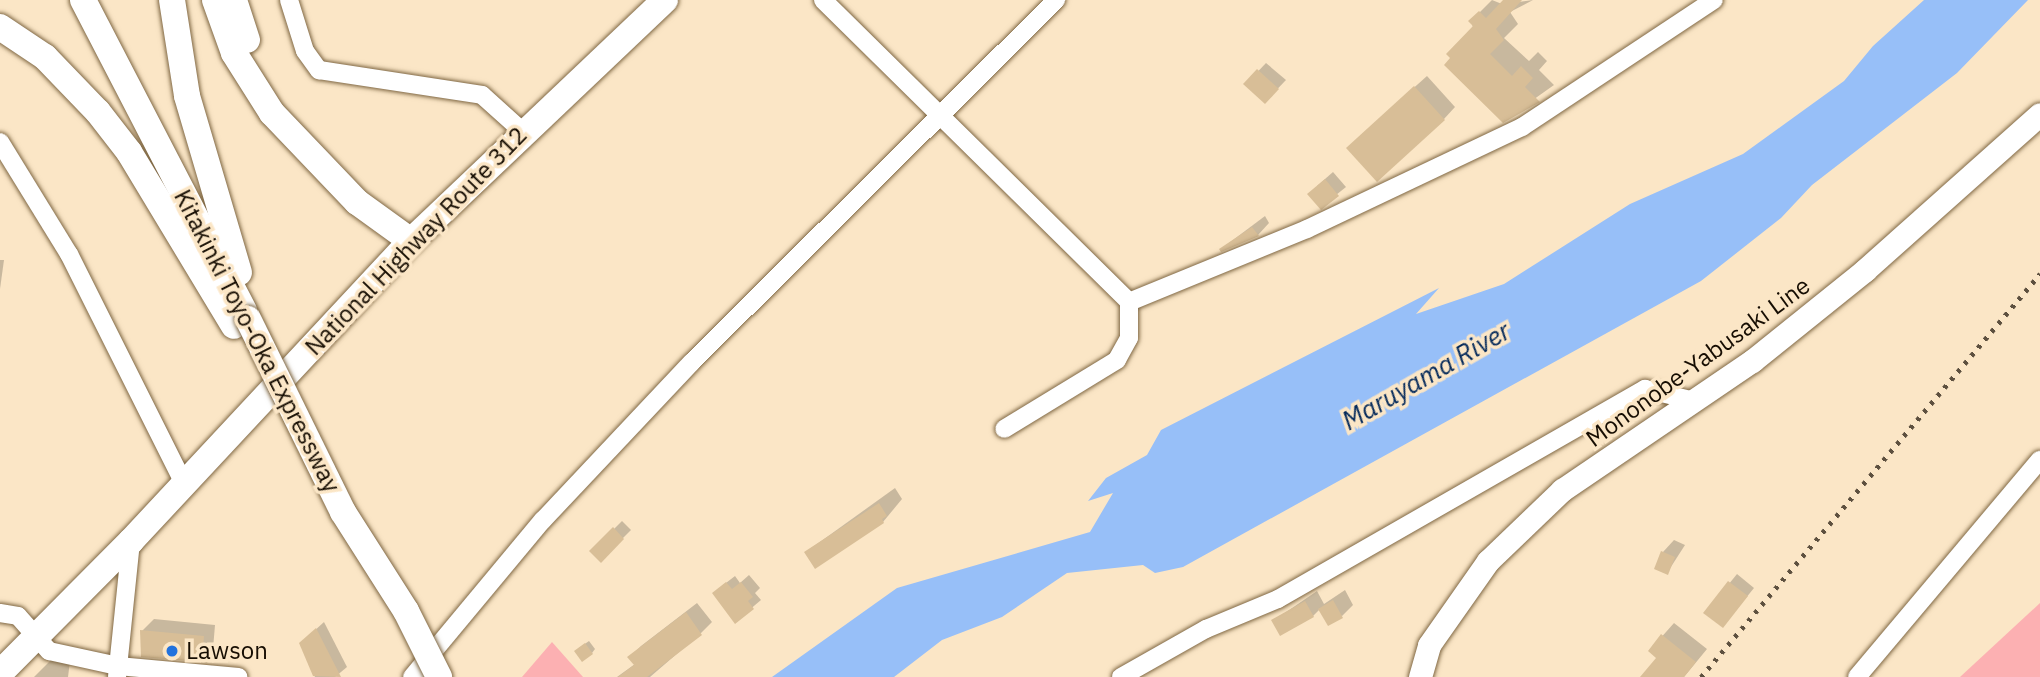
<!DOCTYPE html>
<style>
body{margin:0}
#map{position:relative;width:2040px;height:677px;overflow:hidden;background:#fbe6c6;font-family:"IBM Plex Sans",sans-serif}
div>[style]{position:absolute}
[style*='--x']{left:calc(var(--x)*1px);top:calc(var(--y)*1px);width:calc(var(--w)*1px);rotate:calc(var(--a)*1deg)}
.green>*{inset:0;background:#fcb0b2}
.water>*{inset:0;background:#97bff8}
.shadow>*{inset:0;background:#0003}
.building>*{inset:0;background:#d8be97}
.roads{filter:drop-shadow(0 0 2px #7f6743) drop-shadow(0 0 2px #7f6743)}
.minor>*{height:18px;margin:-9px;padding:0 9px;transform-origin:9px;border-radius:9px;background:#fff}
.major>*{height:23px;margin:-11.5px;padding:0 11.5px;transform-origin:11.5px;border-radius:11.5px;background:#fff}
.highway>*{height:26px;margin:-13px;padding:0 13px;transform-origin:13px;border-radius:13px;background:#fff}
.rail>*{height:5px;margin-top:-2.5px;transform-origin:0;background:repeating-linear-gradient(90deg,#5d503f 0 3.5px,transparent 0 10.5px)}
.bridges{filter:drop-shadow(0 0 2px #7f6743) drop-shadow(0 0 2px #7f6743)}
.highway-bridge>*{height:26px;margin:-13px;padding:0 13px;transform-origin:13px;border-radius:13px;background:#fff}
.dots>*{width:19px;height:19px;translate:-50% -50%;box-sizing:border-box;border:4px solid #fbe6c6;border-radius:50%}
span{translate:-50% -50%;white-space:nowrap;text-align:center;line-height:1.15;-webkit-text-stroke:7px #fbe6c6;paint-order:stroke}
.street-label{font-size:24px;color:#160d02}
.poi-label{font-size:24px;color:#160d02}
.left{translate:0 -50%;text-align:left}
.water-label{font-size:26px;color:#04295a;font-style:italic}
</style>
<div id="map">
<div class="green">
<i style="clip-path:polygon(2040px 603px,2040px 677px,1960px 677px)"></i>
<i style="clip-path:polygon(552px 642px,583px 677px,522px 677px)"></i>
</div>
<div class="water">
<i style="clip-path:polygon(1924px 0,2028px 0,1957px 73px,1812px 185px,1781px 218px,1701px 281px,1183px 567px,1155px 573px,1143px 565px,1067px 573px,1002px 617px,942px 640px,894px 677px,772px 677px,897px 588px,1090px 532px,1113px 493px,1088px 501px,1106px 478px,1147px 455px,1161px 430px,1439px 288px,1416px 314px,1504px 284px,1630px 204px,1743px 154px,1844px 81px,1873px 46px)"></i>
</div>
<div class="shadow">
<i style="clip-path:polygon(1492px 0,1502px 4px,1533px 0,1510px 12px,1518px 24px,1504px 38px,1529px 61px,1538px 52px,1547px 61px,1539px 70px,1554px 85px,1503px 121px,1471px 21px)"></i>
<i style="clip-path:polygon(1266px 63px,1286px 80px,1265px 102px,1246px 84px)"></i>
<i style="clip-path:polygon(1427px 76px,1455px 107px,1444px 119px,1360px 136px)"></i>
<i style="clip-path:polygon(1333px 172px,1346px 187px,1321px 207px,1317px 186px)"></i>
<i style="clip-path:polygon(1265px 216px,1269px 223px,1258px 235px,1221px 249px)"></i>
<i style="clip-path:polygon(0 260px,4px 260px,0 289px)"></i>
<i style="clip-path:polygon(895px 488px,902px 499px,883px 522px,806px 552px)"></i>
<i style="clip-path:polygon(622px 521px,631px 530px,601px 560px,592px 551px)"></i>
<i style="clip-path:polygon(1674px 540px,1685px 545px,1667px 573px,1663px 552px)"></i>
<i style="clip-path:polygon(1737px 574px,1754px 588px,1723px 626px,1706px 612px)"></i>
<i style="clip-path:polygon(749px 575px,760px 588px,755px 593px,761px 600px,735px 622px,722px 586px,735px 576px,740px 583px)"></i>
<i style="clip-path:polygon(1345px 590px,1353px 605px,1342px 616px,1320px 609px,1313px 616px,1273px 621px,1317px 591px,1324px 604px)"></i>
<i style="clip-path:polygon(697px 603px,712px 622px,701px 633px,650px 677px,617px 677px,635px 664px,630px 657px,641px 646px)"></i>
<i style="clip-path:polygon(154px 619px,215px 625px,213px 649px,201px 660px,142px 631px)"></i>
<i style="clip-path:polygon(324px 622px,347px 667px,335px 677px,315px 677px,301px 643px)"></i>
<i style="clip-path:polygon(1674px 623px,1707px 649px,1684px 677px,1643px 677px,1659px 658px,1650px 650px)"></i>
<i style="clip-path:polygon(589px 641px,595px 649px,592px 653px,579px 648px)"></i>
<i style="clip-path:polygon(53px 658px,70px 661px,68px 677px,34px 677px)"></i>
</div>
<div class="building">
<i style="clip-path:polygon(1503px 0,1522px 0,1496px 29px,1504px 40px,1490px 54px,1512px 76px,1521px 66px,1533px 78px,1525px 87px,1540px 102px,1503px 123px,1444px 65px,1450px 58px,1446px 54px,1473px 26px,1468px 21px,1479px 11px,1486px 18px)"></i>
<i style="clip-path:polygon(1257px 69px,1279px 89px,1265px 104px,1243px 84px)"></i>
<i style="clip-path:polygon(1414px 86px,1445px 120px,1377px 182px,1346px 148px)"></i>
<i style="clip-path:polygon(1325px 179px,1339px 196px,1321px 210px,1307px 194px)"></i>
<i style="clip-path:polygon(1252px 227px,1259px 236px,1221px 252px,1219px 249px)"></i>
<i style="clip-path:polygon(879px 503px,887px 516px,882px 519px,884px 523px,815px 569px,804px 552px)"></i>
<i style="clip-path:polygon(613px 527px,624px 539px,601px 563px,589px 551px)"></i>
<i style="clip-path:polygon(1661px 551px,1675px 557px,1668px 575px,1654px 569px)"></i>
<i style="clip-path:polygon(1728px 581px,1748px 596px,1723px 628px,1703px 613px)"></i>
<i style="clip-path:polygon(726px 582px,732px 589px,741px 582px,753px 597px,748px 601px,754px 609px,735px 624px,712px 593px)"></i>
<i style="clip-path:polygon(1333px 600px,1343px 618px,1328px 626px,1318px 609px)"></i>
<i style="clip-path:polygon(1305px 601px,1314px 617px,1280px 636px,1271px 620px)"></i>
<i style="clip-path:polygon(686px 612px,702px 635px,647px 677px,618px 677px,634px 665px,627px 657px)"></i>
<i style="clip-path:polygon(316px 628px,341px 677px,313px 676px,299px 643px)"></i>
<i style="clip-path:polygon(140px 630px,204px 636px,202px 662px,141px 657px)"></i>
<i style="clip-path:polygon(1661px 634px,1696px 662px,1684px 677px,1640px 677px,1656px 658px,1648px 651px)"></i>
<i style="clip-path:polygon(585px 643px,593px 654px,582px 662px,574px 651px)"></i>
</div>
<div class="roads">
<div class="minor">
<i style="--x:289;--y:0;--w:53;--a:72.6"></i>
<i style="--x:305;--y:51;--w:24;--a:54"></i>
<i style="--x:319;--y:70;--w:165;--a:8.7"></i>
<i style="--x:482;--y:95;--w:54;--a:42"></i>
<i style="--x:823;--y:0;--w:430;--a:44.6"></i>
<i style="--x:1129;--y:302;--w:36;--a:90"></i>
<i style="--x:1129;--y:338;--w:25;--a:119"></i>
<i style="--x:1117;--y:360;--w:132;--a:148.6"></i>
<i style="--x:0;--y:142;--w:132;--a:58.4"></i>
<i style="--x:69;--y:254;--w:257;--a:63.4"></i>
<i style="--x:1129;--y:302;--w:192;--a:-22.3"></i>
<i style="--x:1307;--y:229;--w:238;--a:-25.4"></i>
<i style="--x:1522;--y:127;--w:230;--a:-33.5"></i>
<i style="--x:0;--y:613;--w:18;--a:9"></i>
<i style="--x:18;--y:616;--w:47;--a:48.5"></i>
<i style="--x:49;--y:651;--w:71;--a:12.3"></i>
<i style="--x:118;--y:666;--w:121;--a:5.2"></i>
<i style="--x:117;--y:677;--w:137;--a:-84.1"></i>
<i style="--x:412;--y:677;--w:204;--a:-50.2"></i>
<i style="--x:543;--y:520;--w:216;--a:-46.7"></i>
<i style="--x:691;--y:363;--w:515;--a:-44.84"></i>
<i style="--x:1121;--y:677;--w:98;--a:-29.5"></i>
<i style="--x:1206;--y:629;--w:78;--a:-22.6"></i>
<i style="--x:1278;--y:599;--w:423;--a:-29.8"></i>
<i style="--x:1645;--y:389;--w:51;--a:13.5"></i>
<i style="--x:1857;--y:677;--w:284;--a:-49.9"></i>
</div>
<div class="major">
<i style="--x:1420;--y:677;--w:33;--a:-74"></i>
<i style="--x:1429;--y:645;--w:103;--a:-54.9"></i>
<i style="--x:1488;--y:561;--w:103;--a:-43.8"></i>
<i style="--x:1562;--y:490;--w:230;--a:-34.2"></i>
<i style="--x:1752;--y:361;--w:145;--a:-38.8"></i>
<i style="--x:1865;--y:270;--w:234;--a:-41.7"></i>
</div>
<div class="highway">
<i style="--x:83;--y:0;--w:350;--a:62.6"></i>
<i style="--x:172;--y:0;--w:97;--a:81.1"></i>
<i style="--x:187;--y:96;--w:184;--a:73.6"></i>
<i style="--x:215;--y:0;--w:56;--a:70.3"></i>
<i style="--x:234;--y:53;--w:71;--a:57.7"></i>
<i style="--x:272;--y:113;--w:123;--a:46.3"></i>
<i style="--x:357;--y:202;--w:67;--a:35.8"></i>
<i style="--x:234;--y:0;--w:42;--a:72"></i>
<i style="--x:0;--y:27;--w:54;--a:33.7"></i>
<i style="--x:45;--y:57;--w:76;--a:46.1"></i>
<i style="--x:98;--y:112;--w:51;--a:52.2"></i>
<i style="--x:129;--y:152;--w:203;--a:58.9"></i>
<i style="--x:0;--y:673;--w:186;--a:-45.2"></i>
<i style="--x:131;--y:541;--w:410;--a:-47"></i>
<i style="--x:411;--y:241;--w:350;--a:-43.5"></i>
</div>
</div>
<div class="rail">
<i style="--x:1701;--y:677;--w:527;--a:-49.93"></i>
</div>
<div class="bridges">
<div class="highway-bridge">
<i style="--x:248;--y:319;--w:215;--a:63.8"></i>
<i style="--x:343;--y:512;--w:117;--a:57.5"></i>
<i style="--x:406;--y:611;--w:74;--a:63.4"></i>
</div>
</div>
<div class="dots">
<i style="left:172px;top:651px;background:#2272dd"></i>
</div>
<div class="street-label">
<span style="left:416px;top:241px;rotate:-46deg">National Highway Route 312</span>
<span style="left:257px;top:341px;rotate:63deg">Kitakinki Toyo-Oka Expressway</span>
<span style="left:1698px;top:362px;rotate:-36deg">Mononobe-Yabusaki Line</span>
</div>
<div class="poi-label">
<span class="left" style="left:186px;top:651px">Lawson</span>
</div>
<div class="water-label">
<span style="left:1426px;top:376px;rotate:-30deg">Maruyama River</span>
</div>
</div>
